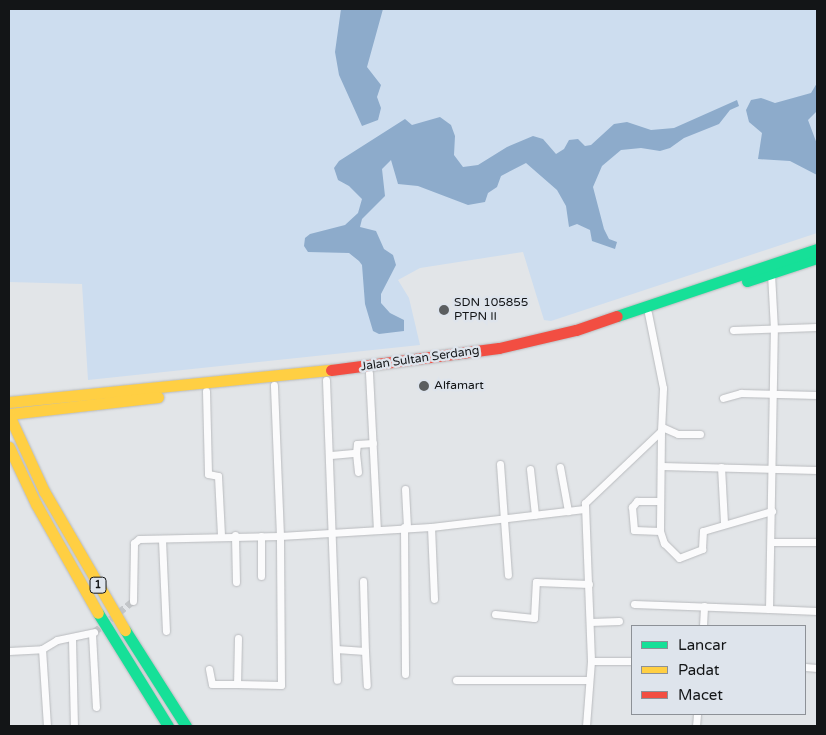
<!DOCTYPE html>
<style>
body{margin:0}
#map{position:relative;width:826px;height:735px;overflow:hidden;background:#e2e5e8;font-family:"Varela Round",sans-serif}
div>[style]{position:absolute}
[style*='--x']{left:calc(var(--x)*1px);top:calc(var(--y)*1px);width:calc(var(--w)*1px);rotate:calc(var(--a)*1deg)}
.green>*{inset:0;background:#cdddef}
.water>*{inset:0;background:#8dabcb}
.street-tunnel>*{height:7px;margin-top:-3.5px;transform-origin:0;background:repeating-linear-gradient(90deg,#c3c6c9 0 7px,transparent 0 10.5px)}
.roads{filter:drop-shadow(0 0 1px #b9bbbe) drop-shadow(0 0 1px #b9bbbe)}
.street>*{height:7px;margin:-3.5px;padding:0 3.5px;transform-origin:3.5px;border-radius:3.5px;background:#fbfbfc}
.fast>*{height:11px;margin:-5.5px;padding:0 5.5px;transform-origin:5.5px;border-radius:5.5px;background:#16e098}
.slow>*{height:11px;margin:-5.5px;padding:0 5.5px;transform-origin:5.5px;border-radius:5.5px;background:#ffcf43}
.jam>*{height:11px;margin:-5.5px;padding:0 5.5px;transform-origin:5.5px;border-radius:5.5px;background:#f24e42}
.dots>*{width:14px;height:14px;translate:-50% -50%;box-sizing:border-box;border:2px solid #dee4ec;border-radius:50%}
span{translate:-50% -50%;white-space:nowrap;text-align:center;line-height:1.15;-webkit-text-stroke:5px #dee4ec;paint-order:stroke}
.shield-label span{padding:1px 4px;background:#dee4ec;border:1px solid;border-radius:4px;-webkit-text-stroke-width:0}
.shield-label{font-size:11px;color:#131517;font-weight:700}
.poi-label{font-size:12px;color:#131517}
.left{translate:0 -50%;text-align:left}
.street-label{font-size:12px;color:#131517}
.frame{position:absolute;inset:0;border:10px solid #131517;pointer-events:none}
.legend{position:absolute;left:631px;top:625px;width:175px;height:90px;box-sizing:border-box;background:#dee4ec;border:1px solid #8d9197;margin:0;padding:6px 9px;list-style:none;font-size:15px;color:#131517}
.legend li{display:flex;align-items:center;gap:10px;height:25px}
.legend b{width:25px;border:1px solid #8d9197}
</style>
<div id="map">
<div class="green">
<i style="clip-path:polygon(9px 9px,817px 9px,817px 233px,551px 321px,544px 320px,523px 252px,420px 268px,398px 280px,409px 298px,420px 345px,88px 380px,82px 284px,9px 282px)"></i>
</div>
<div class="water">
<i style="clip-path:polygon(341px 9px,383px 9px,367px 67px,381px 85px,377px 97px,381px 108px,378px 120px,362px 126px,339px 75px,335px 52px)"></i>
<i style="clip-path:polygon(817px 83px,817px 111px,808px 120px,817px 144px,817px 175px,790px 161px,758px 159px,762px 133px,749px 122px,746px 110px,751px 100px,761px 98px,775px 103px,811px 93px)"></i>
<i style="clip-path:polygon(737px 100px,739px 106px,730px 110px,719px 124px,684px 138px,670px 148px,660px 151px,641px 148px,621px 150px,602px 166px,593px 187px,604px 229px,609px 239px,617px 242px,615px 249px,592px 241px,590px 230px,577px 224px,569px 227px,566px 206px,557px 190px,526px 163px,501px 176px,497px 187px,488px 193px,485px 202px,468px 205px,418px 186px,398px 184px,391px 160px,382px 169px,385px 196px,362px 219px,360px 227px,376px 231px,384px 249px,393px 255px,396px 265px,381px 294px,381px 303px,390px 313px,404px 320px,404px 331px,379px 334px,373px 331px,365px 304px,362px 265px,359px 261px,349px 253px,308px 252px,304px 246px,305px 238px,310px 234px,345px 225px,358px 213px,362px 199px,349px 186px,338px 180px,334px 168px,339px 161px,405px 119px,412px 125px,440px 117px,451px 125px,455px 136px,454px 155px,463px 167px,478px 165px,507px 147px,533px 136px,543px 139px,556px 154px,564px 149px,569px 140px,578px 139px,585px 146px,591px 145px,614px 124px,627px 122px,651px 130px,674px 128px)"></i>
</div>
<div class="street-tunnel">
<i style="--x:94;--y:632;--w:50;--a:-38.5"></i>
</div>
<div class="roads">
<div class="street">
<i style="--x:733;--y:330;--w:84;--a:-2"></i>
<i style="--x:369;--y:373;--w:156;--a:87.1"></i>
<i style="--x:326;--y:380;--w:300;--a:87.9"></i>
<i style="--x:206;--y:391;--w:83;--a:88.6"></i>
<i style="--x:208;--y:474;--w:10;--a:11"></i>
<i style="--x:218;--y:476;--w:60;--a:87.1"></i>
<i style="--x:723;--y:398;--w:19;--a:-16"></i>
<i style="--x:741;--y:393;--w:76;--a:1.5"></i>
<i style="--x:662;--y:427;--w:17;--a:24"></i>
<i style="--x:678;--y:434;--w:22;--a:0"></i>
<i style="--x:661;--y:431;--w:100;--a:90.6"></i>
<i style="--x:660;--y:531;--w:13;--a:72"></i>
<i style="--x:664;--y:543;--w:21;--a:45"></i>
<i style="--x:679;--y:558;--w:25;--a:-21"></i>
<i style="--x:702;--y:549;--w:18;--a:-87"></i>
<i style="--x:703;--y:531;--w:72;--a:-16.2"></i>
<i style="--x:356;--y:453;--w:19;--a:84"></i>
<i style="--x:331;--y:455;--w:25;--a:-5"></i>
<i style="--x:356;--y:453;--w:9;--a:-84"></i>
<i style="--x:357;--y:444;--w:16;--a:-4"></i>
<i style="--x:500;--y:464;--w:111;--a:85.9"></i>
<i style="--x:661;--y:466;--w:156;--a:1.5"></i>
<i style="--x:560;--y:467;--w:45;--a:79.7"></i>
<i style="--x:721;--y:467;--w:56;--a:86.9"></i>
<i style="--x:530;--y:469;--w:46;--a:83.8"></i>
<i style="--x:405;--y:489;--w:38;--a:87"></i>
<i style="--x:659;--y:501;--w:22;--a:180"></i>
<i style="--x:637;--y:501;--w:8;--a:130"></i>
<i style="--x:632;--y:507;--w:23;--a:85"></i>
<i style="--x:634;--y:530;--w:26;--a:2"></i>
<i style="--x:404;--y:527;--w:147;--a:89.6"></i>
<i style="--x:431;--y:527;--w:72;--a:87.6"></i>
<i style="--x:235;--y:535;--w:47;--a:88.8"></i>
<i style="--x:162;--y:540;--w:91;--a:87.5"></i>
<i style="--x:771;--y:542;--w:46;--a:0"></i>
<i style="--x:261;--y:576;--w:40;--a:-90"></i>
<i style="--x:363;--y:581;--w:70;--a:88.4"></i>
<i style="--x:133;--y:601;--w:58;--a:-89"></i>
<i style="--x:134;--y:543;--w:6;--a:-39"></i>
<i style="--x:139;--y:539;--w:141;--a:-1.2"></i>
<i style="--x:280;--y:536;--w:151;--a:-3.4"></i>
<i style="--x:431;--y:527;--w:154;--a:-6.7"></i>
<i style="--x:634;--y:604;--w:135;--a:2.1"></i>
<i style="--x:769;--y:609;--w:280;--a:-89"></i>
<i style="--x:774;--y:329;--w:55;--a:-93.1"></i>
<i style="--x:769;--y:609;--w:48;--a:2.4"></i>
<i style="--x:495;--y:614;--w:39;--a:6"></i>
<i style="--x:534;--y:618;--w:36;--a:-87"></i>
<i style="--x:536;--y:582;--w:53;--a:2.2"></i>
<i style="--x:590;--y:622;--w:29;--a:-2"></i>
<i style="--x:703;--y:626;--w:20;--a:-87"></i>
<i style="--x:92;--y:634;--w:73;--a:86.9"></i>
<i style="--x:238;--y:638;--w:46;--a:91.2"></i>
<i style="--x:237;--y:684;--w:44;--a:1.3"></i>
<i style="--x:281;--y:685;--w:149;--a:-90.4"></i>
<i style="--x:280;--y:536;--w:151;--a:-92.3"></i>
<i style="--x:72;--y:639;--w:87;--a:88.7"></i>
<i style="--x:42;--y:649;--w:77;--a:86.3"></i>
<i style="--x:336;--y:649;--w:29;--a:4"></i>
<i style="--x:365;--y:651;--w:34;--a:87"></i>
<i style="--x:9;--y:651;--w:33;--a:-3"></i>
<i style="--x:42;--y:649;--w:17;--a:-31"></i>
<i style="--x:57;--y:640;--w:38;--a:-12"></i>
<i style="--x:591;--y:661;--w:41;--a:0"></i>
<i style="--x:805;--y:667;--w:12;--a:5"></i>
<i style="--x:209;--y:669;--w:15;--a:79"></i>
<i style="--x:212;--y:684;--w:25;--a:0"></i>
<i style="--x:456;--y:680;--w:133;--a:0"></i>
<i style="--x:586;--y:726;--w:65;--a:-85.6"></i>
<i style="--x:591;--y:661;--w:158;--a:-92.2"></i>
<i style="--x:585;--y:503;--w:105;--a:-43.5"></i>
<i style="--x:661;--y:431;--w:43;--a:-87.3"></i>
<i style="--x:663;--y:388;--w:76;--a:-101.3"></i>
<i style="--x:696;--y:726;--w:12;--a:-85"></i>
</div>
<div class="fast">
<i style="--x:747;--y:281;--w:74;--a:-18.2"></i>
<i style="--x:617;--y:316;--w:211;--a:-18.5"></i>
<i style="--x:98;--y:613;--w:133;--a:58.2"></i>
<i style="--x:125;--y:630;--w:114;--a:57.6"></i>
</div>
<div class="slow">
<i style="--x:9;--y:402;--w:324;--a:-5.7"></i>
<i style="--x:9;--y:414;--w:150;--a:-6.5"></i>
<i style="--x:9;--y:415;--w:84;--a:65.3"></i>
<i style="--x:44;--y:491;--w:161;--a:59.8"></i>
<i style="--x:9;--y:447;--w:63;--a:64.7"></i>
<i style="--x:36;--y:504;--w:125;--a:60.4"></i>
</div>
<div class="jam">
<i style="--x:331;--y:370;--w:169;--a:-7.5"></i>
<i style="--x:499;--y:348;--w:79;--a:-13.2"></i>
<i style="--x:576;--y:330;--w:43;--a:-18.9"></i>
</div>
</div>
<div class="dots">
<i style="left:444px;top:310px;background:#5b5e60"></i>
<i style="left:424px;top:386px;background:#5b5e60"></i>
</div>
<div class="shield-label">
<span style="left:98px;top:585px">1</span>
</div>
<div class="poi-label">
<span class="left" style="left:454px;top:310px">SDN 105855<br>PTPN II</span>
<span class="left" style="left:434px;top:386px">Alfamart</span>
</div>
<div class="street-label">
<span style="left:420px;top:359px;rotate:-8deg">Jalan Sultan Serdang</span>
</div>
<div class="frame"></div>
<ul class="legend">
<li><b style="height:6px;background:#16e098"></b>Lancar</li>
<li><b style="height:6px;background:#ffcf43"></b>Padat</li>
<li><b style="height:6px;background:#f24e42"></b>Macet</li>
</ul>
</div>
